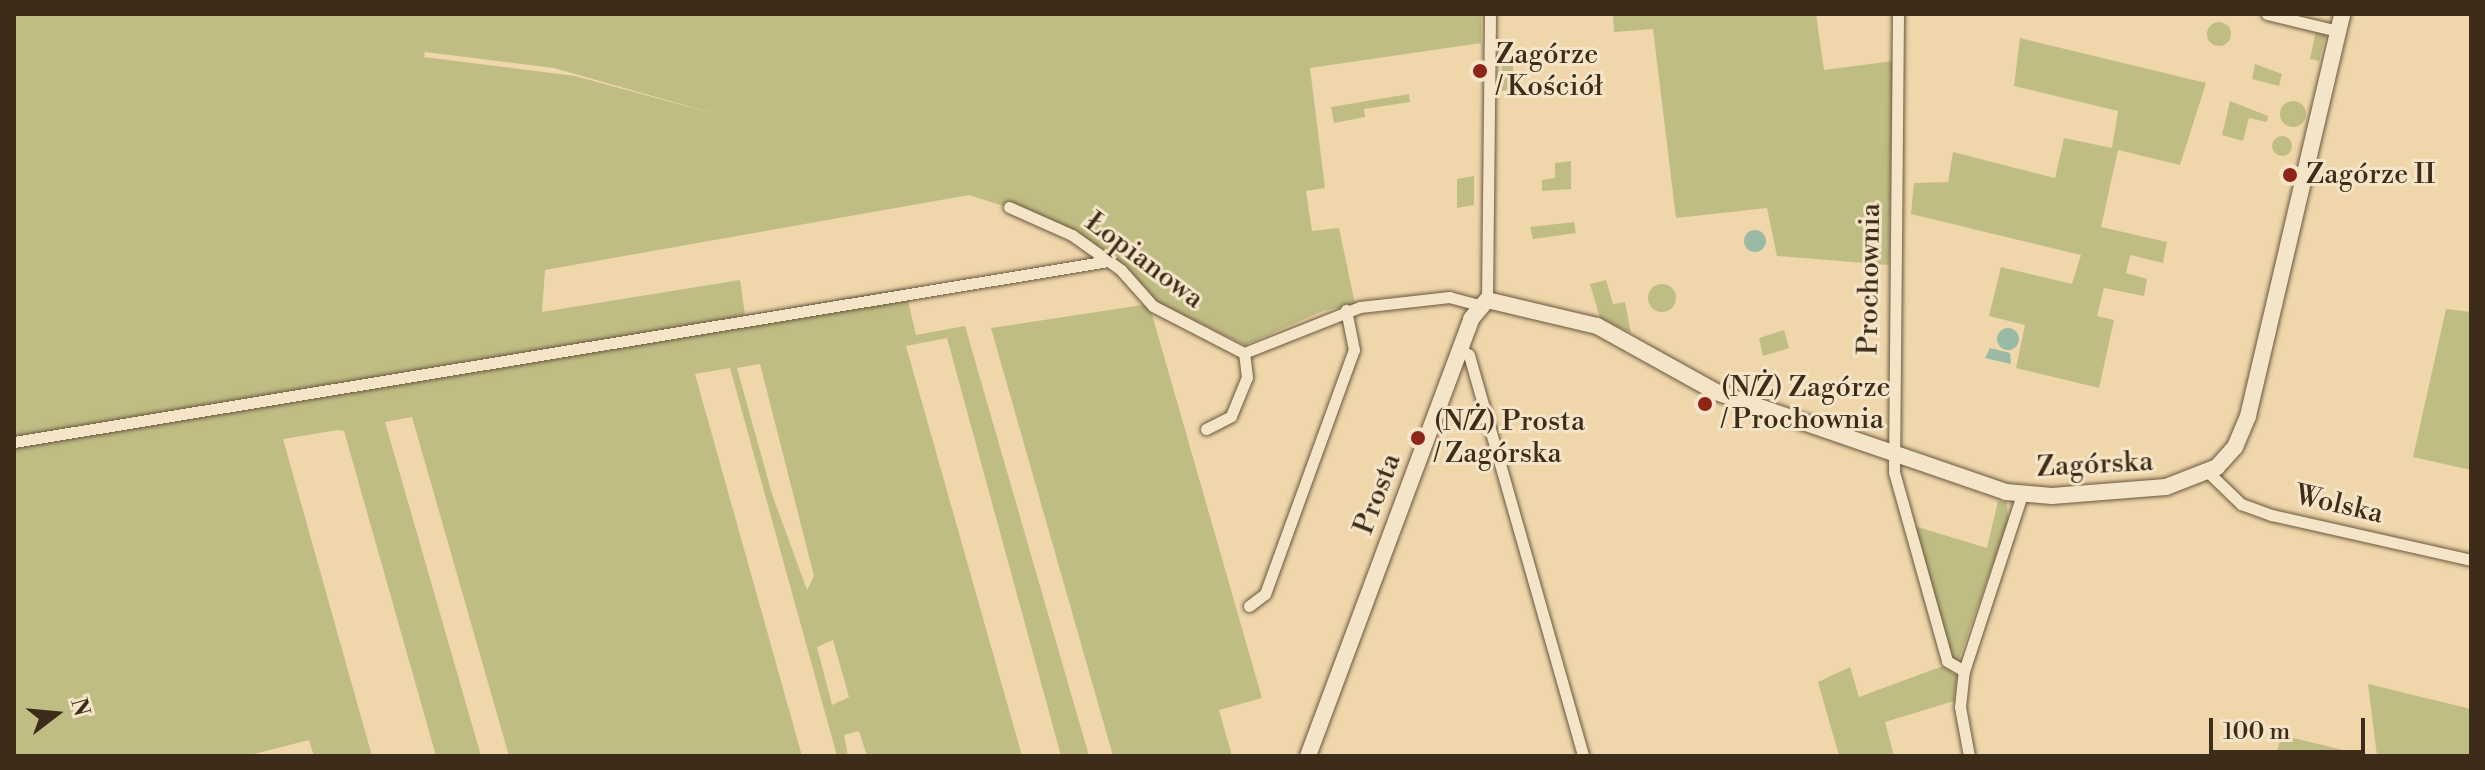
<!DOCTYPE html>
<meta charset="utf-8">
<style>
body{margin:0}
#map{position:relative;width:2485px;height:770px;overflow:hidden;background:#efd7ab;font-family:"Libre Bodoni",serif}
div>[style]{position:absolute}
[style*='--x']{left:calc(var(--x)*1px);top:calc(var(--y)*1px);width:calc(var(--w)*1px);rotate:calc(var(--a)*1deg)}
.green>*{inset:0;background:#bfbd84}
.round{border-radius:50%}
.water>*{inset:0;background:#9abaa6}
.roads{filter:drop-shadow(0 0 2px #6a573e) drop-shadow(0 0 2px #6a573e)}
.street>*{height:11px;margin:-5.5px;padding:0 5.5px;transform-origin:5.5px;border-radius:5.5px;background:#f5e5c8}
.secondary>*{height:16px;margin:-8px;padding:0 8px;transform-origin:8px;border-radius:8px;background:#f5e5c8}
.dots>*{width:22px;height:22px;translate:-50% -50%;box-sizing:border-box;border:4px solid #f5e5c8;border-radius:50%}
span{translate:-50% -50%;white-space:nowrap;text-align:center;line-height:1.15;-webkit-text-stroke:6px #f5e5c8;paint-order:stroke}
.poi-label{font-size:28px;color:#3d2c19}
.left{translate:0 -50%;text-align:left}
.street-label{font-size:28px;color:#3d2c19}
.frame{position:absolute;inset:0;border:16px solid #3d2c19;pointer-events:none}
.north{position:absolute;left:16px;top:674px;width:80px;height:80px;-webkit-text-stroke:6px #f5e5c8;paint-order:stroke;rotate:74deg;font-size:22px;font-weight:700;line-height:32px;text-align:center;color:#3d2c19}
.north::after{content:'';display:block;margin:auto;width:28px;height:36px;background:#3d2c19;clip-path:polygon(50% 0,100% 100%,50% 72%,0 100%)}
.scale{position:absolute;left:2209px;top:718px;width:156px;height:36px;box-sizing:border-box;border:4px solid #3d2c19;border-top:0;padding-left:10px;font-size:24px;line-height:28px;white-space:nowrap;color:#3d2c19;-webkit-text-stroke:6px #f5e5c8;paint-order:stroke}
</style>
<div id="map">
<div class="green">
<i style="clip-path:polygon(evenodd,14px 14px,1481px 14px,1481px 43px,1310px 68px,1325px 188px,1306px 191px,1312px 231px,1339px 228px,1355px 304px,1323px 311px,1245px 345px,1153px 300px,1128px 269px,1065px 226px,969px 195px,545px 270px,542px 312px,740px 280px,745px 315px,905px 288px,916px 335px,965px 326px,1089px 756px,1061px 756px,947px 338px,906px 346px,1022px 756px,867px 756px,859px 731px,844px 735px,848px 756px,837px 756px,730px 368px,695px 374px,802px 756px,509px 756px,412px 417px,385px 422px,481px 756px,436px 756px,344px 431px,337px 430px,283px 439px,372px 756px,314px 756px,309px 740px,246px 756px,14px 756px,14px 14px,425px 52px,554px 68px,726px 117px,575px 76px,424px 57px,425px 52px,14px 14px,760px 364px,814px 576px,807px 590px,772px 494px,737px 368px,760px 364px,14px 14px,833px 640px,849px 697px,832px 705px,817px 647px,833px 640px)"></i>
<i style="clip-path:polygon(1613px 14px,1816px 14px,1824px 70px,1893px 61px,1889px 265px,1777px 256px,1767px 208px,1676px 218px,1653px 29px,1614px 32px)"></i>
<i class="round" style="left:2207px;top:22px;width:24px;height:24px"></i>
<i style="clip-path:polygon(2316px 31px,2326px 33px,2319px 61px,2310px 59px)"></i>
<i style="clip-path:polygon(2020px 38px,2206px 83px,2180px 165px,2118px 150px,2101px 227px,2167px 242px,2163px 263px,2130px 255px,2126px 273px,2147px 279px,2144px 296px,2104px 288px,2097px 316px,2114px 320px,2099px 388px,2016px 368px,2025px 325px,1989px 316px,2001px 267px,2072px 284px,2081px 255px,1911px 214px,1914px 183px,1948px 182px,1953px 152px,2055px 178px,2064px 138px,2112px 148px,2118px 111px,2014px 86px)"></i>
<i style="clip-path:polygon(1513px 62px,1513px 89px,1502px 91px,1502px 63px)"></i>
<i style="clip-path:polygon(2255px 64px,2282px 74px,2279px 86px,2252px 79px)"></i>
<i style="clip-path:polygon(1409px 94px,1410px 102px,1364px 109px,1365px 117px,1334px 123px,1331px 107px)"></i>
<i style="clip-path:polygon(2230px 101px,2268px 116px,2267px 122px,2249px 118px,2243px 141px,2222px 135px)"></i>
<i class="round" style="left:2280px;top:101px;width:26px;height:26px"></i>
<i class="round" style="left:2272px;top:136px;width:20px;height:20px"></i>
<i style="clip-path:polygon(1571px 161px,1571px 189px,1542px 191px,1542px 180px,1555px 178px,1555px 163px)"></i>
<i style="clip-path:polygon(1474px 176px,1474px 205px,1457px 208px,1457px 179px)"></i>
<i style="clip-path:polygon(1574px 222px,1576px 233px,1533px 239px,1530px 227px)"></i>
<i style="clip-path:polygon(1606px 280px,1613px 304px,1625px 302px,1631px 333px,1600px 318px,1590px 284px)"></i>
<i class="round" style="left:1648px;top:284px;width:28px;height:28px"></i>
<i style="clip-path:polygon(1149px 304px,1262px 698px,1219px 710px,1232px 756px,1113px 756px,991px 328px)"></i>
<i style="clip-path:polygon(2446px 309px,2471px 312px,2471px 470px,2413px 457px)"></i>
<i style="clip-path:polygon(1784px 330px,1789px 348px,1763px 356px,1759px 338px)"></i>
<i style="clip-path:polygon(1998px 501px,2007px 503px,2008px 521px,1957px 664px,1952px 662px,1914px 526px,1987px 548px)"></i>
<i style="clip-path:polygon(1943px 666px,1957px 676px,1954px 701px,1885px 722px,1894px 756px,1839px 756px,1818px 682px,1850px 667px,1859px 697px)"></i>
<i style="clip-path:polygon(2368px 684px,2471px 709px,2471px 756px,2377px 756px)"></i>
<i style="clip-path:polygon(2281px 735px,2368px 756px,2276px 756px)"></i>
</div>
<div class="water">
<i class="round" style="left:1744px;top:230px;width:22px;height:22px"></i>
<i class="round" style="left:1997px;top:328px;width:22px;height:22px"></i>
<i style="clip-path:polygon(1990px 348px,2010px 353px,2011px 364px,1985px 358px)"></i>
</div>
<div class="roads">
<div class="street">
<i style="--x:1898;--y:14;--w:458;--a:90.5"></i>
<i style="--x:1894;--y:472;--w:196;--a:74.3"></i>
<i style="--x:1947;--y:661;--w:20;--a:30"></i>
<i style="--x:2267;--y:14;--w:73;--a:13.5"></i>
<i style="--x:1009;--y:207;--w:69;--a:24"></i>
<i style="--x:1072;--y:235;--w:60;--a:35.5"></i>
<i style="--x:1121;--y:270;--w:48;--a:48.4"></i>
<i style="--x:1153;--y:306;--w:102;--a:27.3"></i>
<i style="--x:1244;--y:353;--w:125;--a:-21.6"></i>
<i style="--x:1360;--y:307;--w:90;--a:-6.4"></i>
<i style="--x:1449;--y:297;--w:30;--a:15"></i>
<i style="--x:1487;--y:300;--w:286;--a:-89.4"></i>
<i style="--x:1461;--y:350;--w:9;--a:32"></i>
<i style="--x:1469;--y:355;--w:417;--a:74.1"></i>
<i style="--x:1206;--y:429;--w:28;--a:-27"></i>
<i style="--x:1231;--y:416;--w:42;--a:-67.7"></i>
<i style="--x:1247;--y:377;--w:24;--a:-97"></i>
<i style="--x:14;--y:442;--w:1109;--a:-9.39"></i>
<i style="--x:2209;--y:473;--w:45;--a:44.1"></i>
<i style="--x:2241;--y:504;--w:33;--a:20"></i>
<i style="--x:2272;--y:515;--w:204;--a:12.7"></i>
<i style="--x:1249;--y:606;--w:20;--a:-37"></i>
<i style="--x:1265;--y:594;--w:260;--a:-70"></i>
<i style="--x:1354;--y:350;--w:41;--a:-101.3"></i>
<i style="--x:1969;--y:756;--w:50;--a:-100.4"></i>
<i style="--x:1960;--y:707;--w:36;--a:-84"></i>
<i style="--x:1964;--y:671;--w:185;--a:-71.8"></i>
</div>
<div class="secondary">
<i style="--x:1308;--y:756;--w:466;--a:-69.5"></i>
<i style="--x:1471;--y:319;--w:25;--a:-50"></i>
<i style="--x:1487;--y:300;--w:113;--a:13.3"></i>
<i style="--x:1597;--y:326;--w:136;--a:29"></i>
<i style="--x:1716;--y:392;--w:307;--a:19"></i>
<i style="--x:2006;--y:492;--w:46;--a:5"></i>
<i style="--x:2052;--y:496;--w:114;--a:-4.5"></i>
<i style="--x:2166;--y:487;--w:55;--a:-21.4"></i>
<i style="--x:2217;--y:467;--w:27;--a:-48"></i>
<i style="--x:2235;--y:447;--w:34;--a:-67"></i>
<i style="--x:2248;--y:416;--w:413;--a:-76.8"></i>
</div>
</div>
<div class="dots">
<i style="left:1480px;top:71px;background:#8f2418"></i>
<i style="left:2290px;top:175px;background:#8f2418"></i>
<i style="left:1705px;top:404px;background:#8f2418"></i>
<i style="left:1418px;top:438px;background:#8f2418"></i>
</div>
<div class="poi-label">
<span class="left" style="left:1496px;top:71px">Zagórze<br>/ Kościół</span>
<span class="left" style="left:2306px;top:175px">Zagórze II</span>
<span class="left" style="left:1721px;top:404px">(N/Ż) Zagórze<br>/ Prochownia</span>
<span class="left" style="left:1434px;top:438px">(N/Ż) Prosta<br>/ Zagórska</span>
</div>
<div class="street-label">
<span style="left:1144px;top:261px;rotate:37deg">Łopianowa</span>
<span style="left:1870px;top:279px;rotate:-89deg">Prochownia</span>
<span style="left:2095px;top:465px;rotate:-3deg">Zagórska</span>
<span style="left:1378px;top:494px;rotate:-69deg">Prosta</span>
<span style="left:2339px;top:505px;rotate:13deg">Wolska</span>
</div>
<div class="frame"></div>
<div class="north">N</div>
<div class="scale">100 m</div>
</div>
